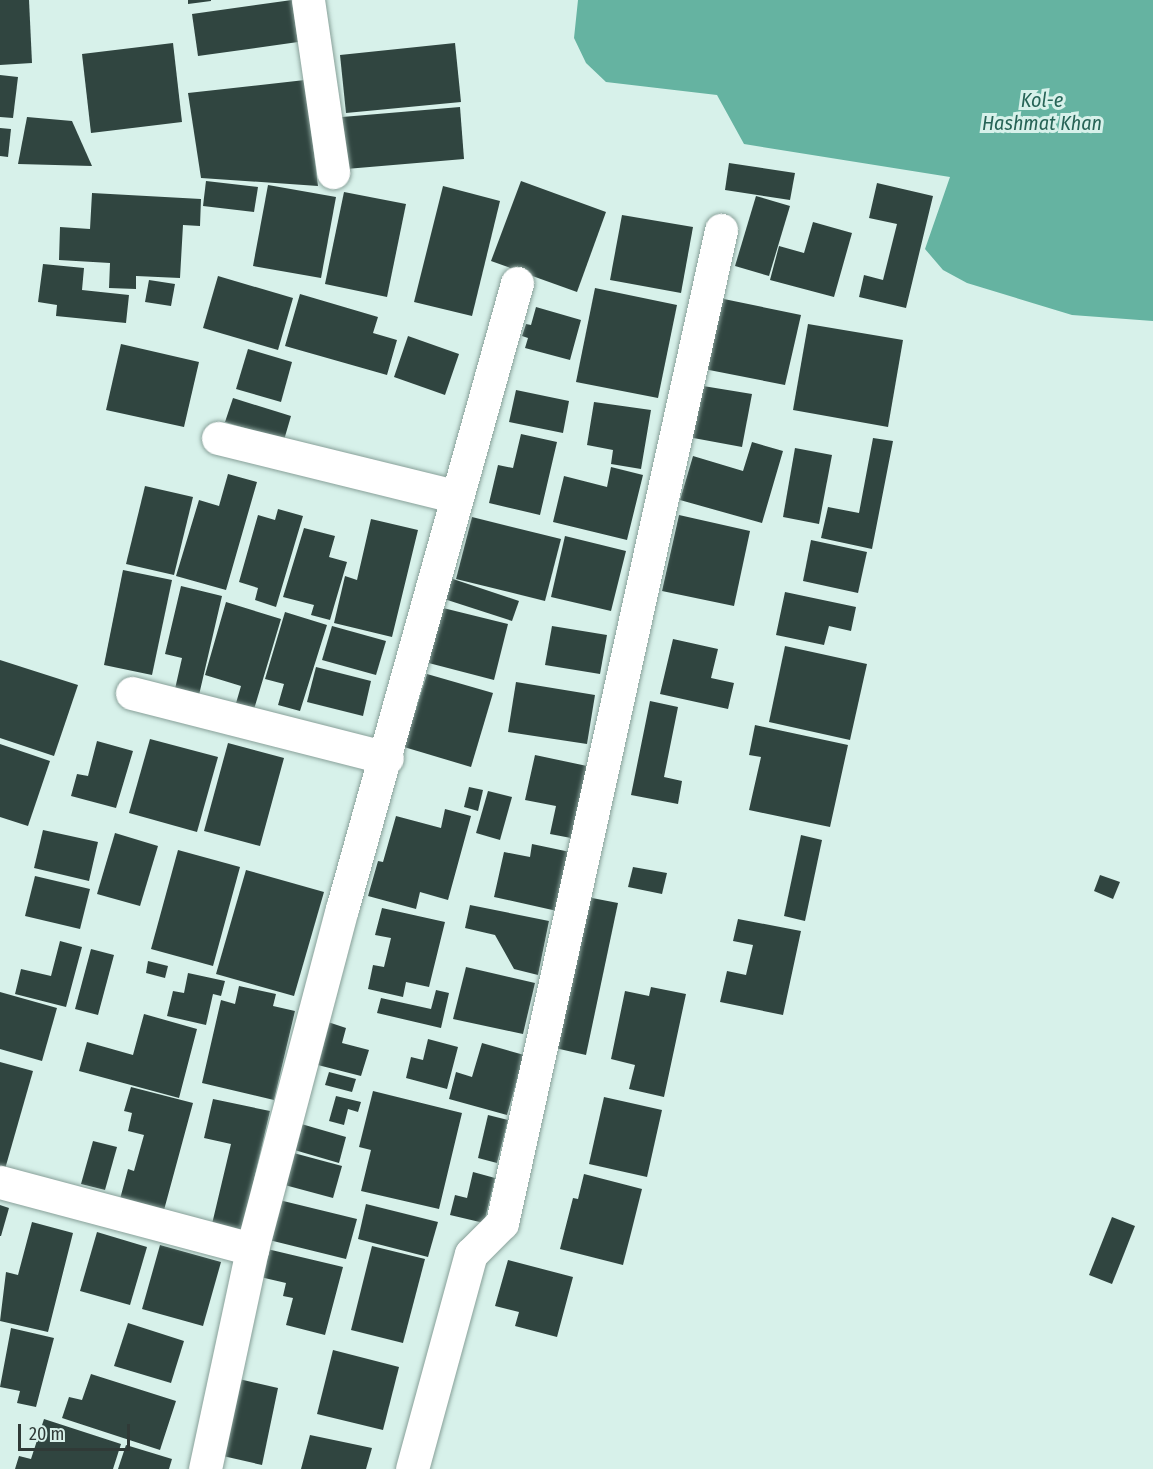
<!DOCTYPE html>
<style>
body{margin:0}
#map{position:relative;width:1153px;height:1469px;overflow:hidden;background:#d7f1ea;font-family:"Fira Sans Condensed",sans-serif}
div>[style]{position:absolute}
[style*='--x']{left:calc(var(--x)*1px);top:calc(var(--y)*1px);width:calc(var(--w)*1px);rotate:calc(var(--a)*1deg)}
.water>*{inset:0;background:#65b3a1}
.building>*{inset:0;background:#304540}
.roads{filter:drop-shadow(0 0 2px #88a099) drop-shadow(0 0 2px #88a099)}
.street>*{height:33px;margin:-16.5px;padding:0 16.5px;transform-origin:16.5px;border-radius:16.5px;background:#fff}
span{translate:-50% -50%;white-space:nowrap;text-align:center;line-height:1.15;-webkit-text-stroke:6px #d7f1ea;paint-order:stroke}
.water-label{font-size:20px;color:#276457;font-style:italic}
.scale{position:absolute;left:18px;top:1424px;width:112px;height:27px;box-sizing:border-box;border:3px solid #303a37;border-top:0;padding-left:8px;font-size:18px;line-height:21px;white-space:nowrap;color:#303a37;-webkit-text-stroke:4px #d7f1ea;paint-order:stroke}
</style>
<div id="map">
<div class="water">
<i style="clip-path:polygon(578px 0,1153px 0,1153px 321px,1072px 315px,967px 283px,943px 270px,925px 249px,950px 177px,744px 144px,717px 95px,606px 82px,586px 63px,574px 38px)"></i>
</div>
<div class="building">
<i style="clip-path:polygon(0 0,29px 0,32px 63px,0 65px)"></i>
<i style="clip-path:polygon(188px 0,211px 0,211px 1px,188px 4px)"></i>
<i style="clip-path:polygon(292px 0,298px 42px,198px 56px,192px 14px)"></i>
<i style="clip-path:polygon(173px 43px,182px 122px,91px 133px,82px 54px)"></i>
<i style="clip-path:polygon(455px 43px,461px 102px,346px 113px,340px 55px)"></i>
<i style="clip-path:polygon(0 75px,18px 77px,13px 118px,0 117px)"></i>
<i style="clip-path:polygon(305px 80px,318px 186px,201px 178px,188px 93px)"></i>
<i style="clip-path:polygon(460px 107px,464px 159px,346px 169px,342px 117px)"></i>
<i style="clip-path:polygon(27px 117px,72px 121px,92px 166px,18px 164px)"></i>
<i style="clip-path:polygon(0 128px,11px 129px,8px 157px,0 156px)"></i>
<i style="clip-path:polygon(729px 163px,795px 173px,790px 200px,725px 190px)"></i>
<i style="clip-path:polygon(206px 181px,258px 187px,254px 212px,203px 206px)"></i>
<i style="clip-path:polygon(521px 181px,606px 212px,577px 292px,491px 261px)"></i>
<i style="clip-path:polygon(877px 183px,933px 196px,906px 308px,859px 297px,864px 275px,883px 280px,897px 224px,869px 218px)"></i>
<i style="clip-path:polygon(268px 185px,336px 197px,321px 278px,253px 266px)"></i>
<i style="clip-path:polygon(443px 186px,500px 201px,472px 316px,414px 302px)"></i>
<i style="clip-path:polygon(344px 192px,406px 204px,387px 297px,325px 284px)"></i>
<i style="clip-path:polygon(92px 193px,201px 199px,200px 226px,183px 225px,180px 278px,136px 276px,136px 289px,109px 288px,110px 263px,59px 260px,60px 227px,90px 229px)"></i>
<i style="clip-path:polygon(756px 196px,790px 206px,769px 276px,735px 266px)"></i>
<i style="clip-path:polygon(622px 215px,693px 227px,681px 293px,610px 280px)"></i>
<i style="clip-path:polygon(813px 222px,852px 233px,834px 297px,770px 280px,779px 246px,804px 253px)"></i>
<i style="clip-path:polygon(43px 264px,84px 268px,82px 290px,129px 295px,126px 323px,56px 316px,57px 305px,38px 302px)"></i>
<i style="clip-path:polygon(218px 276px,293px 298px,278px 350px,203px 328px)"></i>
<i style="clip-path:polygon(149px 280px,175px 284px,171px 306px,145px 302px)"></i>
<i style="clip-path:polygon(595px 288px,677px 305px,658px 398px,576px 382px)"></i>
<i style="clip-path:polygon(300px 294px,378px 317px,373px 333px,397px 340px,387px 375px,285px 346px)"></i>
<i style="clip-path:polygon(719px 298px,801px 315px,785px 385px,704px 369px)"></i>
<i style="clip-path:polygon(536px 307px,581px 320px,570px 360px,525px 348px,528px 338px,522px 336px,526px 324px,531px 325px)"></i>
<i style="clip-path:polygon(808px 324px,903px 340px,888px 427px,793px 410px)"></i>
<i style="clip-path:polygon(408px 336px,459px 354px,445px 395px,394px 377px)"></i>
<i style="clip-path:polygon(121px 344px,199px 362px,184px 427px,106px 410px)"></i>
<i style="clip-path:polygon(248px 349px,292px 362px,281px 402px,236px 389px)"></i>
<i style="clip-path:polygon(697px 385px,752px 394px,742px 447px,688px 437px)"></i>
<i style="clip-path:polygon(516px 390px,569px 401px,563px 433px,509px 422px)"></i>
<i style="clip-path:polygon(233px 398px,291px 416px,284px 440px,225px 422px)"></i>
<i style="clip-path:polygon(594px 402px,651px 410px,641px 469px,611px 464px,613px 450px,587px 445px)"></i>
<i style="clip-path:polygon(521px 434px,557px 442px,540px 515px,489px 503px,498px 465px,513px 468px)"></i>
<i style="clip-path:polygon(873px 438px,893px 441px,872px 549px,821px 538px,828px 507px,859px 513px)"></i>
<i style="clip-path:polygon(752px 442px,783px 451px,762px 523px,680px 500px,693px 456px,743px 471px)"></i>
<i style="clip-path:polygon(795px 448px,832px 455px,819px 524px,783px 517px)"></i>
<i style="clip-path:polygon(611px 467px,643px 475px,627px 540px,553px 522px,564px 476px,607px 487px)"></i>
<i style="clip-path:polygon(228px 474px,257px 482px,226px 590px,176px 576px,199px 500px,219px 506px)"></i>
<i style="clip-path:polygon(145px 486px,193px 497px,174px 575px,126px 564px)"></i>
<i style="clip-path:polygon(278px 509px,303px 516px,276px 607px,255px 600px,258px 588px,239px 582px,258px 515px,275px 520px)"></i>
<i style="clip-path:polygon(679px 515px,750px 531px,734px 606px,662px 591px)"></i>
<i style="clip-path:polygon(472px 517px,561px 539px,545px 601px,456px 579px)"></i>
<i style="clip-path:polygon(371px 519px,418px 530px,392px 637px,334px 623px,345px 576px,357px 580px)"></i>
<i style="clip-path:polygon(304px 528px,335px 536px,329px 557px,347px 562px,330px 620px,311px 615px,314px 605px,283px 597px)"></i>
<i style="clip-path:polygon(565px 536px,626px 551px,611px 611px,551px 597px)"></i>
<i style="clip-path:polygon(811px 540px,867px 552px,858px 593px,803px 581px)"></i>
<i style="clip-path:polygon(123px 570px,172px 580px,152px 675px,104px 665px)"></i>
<i style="clip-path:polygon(441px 575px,519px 601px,512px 621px,435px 596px)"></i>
<i style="clip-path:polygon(181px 586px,222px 596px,199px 695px,175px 689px,182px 658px,165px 654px)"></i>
<i style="clip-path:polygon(785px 592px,856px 607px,851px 631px,829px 626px,824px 645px,776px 635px)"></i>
<i style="clip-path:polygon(226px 602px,281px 619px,252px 716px,234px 710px,241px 686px,205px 675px)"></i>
<i style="clip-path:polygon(435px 606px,508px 624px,494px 680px,421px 661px)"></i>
<i style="clip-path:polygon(285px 612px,327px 625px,300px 711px,278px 705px,284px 684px,265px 679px)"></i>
<i style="clip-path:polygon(332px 626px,386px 641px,376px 675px,322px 660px)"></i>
<i style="clip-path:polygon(552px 626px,607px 635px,600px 674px,545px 665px)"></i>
<i style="clip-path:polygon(673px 639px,718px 649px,711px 678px,734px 683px,728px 709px,660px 694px)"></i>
<i style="clip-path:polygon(785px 646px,867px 664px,850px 740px,769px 722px)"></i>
<i style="clip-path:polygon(0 660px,78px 685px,54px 756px,0 738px)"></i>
<i style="clip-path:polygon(316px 667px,371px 681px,363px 716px,307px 702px)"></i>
<i style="clip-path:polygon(427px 674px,493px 693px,471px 767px,404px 747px)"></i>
<i style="clip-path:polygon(516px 682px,595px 695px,587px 744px,508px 732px)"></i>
<i style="clip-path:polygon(650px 701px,678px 707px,664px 777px,682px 781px,678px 804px,631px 795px)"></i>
<i style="clip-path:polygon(755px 725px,848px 745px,830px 827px,749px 810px,761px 757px,749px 755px)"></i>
<i style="clip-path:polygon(150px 739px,218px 757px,197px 832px,129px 813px)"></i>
<i style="clip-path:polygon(97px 741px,133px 751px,116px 808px,71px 796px,77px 774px,88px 776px)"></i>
<i style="clip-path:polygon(228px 743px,284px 758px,260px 846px,204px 831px)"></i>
<i style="clip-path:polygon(0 744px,50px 761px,28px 826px,0 817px)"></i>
<i style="clip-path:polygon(535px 755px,587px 766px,571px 838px,550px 834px,556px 806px,525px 800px)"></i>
<i style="clip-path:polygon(469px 787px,483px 790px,478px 811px,464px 807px)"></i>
<i style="clip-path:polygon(488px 791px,512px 797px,500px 840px,476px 833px)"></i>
<i style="clip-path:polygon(445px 809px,471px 816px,448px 900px,420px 892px,416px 909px,368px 896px,378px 861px,383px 862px,396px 816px,441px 828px)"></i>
<i style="clip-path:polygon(43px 830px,98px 842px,89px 881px,34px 868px)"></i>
<i style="clip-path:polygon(115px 833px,158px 846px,140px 906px,97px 894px)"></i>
<i style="clip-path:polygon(801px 835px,822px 840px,805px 921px,784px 916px)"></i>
<i style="clip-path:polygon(532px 844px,570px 852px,557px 911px,494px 897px,504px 852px,530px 857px)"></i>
<i style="clip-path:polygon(178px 850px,240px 867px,213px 966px,151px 949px)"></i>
<i style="clip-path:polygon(633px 867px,667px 873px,662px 894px,628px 887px)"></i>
<i style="clip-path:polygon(246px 870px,324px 892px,294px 996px,216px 974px)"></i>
<i style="clip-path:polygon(1100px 875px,1120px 882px,1113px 899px,1094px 891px)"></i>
<i style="clip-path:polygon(35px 876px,90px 889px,80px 929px,25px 916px)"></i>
<i style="clip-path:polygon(587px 897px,618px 903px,586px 1055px,555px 1048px)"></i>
<i style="clip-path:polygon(470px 905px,549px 921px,538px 975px,514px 969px,495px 935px,465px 928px)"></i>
<i style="clip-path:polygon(382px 908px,445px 922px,429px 987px,406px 982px,403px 997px,368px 989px,373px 965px,384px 967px,391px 938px,375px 935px)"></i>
<i style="clip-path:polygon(738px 919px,801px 931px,783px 1015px,720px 1002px,727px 971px,746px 975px,753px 945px,733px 941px)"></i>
<i style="clip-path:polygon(60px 941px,82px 947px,66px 1007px,15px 994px,21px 969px,51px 976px)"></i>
<i style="clip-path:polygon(91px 949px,114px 955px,98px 1015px,75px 1009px)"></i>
<i style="clip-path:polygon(148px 961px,168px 966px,165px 978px,146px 973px)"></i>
<i style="clip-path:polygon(466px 967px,535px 983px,523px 1034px,453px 1019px)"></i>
<i style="clip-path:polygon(188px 973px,225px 981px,221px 996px,213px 994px,206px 1025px,167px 1016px,173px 991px,184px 993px)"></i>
<i style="clip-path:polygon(239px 986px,276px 994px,273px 1006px,295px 1011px,274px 1100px,202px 1083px,221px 1000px,235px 1004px)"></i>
<i style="clip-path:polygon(651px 987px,686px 994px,664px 1097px,629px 1089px,635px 1065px,611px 1059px,625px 991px,649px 996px)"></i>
<i style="clip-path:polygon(436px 990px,449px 993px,441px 1028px,377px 1013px,381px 998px,431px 1009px)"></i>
<i style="clip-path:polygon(0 992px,57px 1008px,42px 1061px,0 1049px)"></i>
<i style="clip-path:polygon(144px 1014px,197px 1029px,179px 1098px,79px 1071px,87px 1042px,133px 1055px)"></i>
<i style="clip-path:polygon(322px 1020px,346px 1028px,342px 1043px,369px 1050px,361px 1076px,310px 1063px)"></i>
<i style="clip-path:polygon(428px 1039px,458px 1047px,447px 1089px,406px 1078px,411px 1057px,423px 1060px)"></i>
<i style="clip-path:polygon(482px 1043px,524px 1055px,507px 1115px,449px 1099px,456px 1072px,472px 1077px)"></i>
<i style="clip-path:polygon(0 1062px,33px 1071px,5px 1169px,0 1168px)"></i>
<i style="clip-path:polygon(329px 1072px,356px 1079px,352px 1092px,325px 1085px)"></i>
<i style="clip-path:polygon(131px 1087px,193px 1103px,164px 1210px,120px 1199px,128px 1169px,134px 1171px,144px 1135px,128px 1131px,132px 1113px,124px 1111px)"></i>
<i style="clip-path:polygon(373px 1091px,462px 1113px,439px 1209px,361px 1191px,371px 1150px,359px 1147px)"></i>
<i style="clip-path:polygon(336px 1096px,361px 1102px,358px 1112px,348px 1109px,344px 1125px,329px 1121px)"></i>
<i style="clip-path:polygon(604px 1097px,662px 1110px,647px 1177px,589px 1164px)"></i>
<i style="clip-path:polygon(213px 1099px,270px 1111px,242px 1231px,212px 1224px,231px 1144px,204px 1138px)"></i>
<i style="clip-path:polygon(488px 1115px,508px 1120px,497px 1163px,478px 1158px)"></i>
<i style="clip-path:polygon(298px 1123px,346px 1137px,339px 1163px,291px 1149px)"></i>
<i style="clip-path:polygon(93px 1141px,117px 1147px,105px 1190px,81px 1184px)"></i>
<i style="clip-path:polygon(290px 1152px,342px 1166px,333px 1198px,281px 1184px)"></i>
<i style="clip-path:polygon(473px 1172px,495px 1178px,484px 1223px,450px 1215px,455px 1195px,467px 1198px)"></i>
<i style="clip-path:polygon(584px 1174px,642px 1189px,623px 1265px,560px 1249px,573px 1198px,578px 1199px)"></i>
<i style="clip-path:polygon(275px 1199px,357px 1219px,346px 1259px,265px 1239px)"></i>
<i style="clip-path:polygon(366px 1204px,438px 1222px,428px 1257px,358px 1239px)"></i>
<i style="clip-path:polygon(0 1205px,9px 1208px,1px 1236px,0 1236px)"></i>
<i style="clip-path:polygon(1112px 1217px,1135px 1226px,1112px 1284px,1089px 1275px)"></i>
<i style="clip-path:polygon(32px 1222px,73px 1233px,48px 1332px,0 1321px,6px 1272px,18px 1275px)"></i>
<i style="clip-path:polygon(97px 1232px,147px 1247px,130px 1305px,80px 1291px)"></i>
<i style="clip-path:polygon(160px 1245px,221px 1262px,203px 1326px,142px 1309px)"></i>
<i style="clip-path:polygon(372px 1246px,425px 1259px,403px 1343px,351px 1330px)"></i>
<i style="clip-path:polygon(263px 1248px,343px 1267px,325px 1335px,286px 1325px,293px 1298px,283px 1296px,286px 1283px,256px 1276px)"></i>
<i style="clip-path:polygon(508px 1260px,573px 1277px,557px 1337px,515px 1326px,519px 1312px,495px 1306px)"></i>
<i style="clip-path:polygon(128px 1323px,184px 1341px,171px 1383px,114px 1366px)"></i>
<i style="clip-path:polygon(11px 1328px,54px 1338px,36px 1407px,17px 1403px,20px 1391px,0 1387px)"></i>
<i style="clip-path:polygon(333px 1350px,399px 1367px,383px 1430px,317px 1414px)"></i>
<i style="clip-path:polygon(91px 1374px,176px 1401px,160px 1450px,62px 1418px,69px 1397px,82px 1400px)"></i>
<i style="clip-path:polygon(239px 1379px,278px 1388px,262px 1465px,223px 1456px)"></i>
<i style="clip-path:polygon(44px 1419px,121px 1444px,113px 1469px,15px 1469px,19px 1456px,31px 1459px)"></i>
<i style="clip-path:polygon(310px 1435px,372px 1448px,366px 1469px,301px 1469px)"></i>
<i style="clip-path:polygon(126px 1445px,172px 1459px,169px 1469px,118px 1469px)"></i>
</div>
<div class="roads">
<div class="street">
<i style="--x:308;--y:0;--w:174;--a:81.7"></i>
<i style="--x:218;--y:438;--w:244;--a:13.8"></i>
<i style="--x:132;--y:693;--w:263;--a:14.3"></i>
<i style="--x:0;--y:1182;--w:261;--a:14.9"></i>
<i style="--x:205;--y:1469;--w:225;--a:-77.9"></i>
<i style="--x:252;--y:1249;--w:352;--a:-75.2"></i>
<i style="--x:342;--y:909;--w:650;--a:-74.38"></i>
<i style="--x:412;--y:1469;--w:223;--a:-74.7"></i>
<i style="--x:471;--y:1254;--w:44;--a:-45"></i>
<i style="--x:502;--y:1223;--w:1017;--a:-77.56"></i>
</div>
</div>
<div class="water-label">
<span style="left:1042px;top:112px">Kol-e<br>Hashmat Khan</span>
</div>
<div class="scale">20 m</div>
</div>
